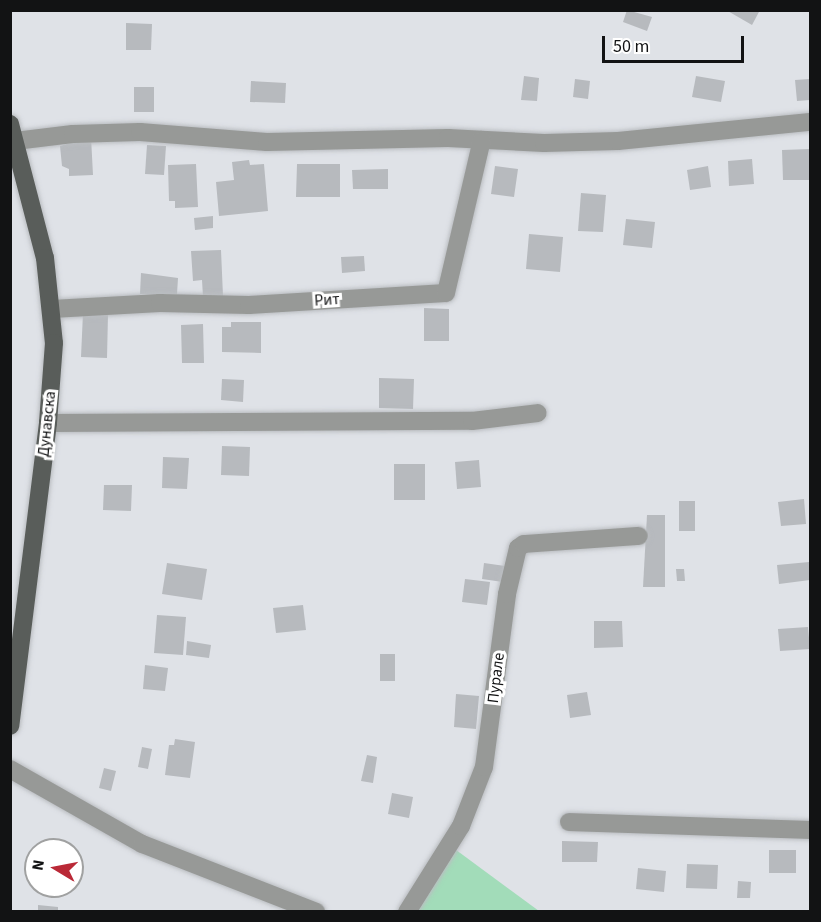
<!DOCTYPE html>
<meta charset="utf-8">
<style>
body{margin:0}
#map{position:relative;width:821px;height:922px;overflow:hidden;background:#dfe2e7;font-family:"Source Sans 3",sans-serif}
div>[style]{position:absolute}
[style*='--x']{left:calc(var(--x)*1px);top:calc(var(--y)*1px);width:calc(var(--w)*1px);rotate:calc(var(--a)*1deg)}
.green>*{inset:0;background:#a2dcb9}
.building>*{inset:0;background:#b7babe}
.roads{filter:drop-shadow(0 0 2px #babdc1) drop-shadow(0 0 2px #babdc1)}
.minor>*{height:18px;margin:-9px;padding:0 9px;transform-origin:9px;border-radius:9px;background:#979997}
.major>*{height:18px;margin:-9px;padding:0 9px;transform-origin:9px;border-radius:9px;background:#595d5a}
span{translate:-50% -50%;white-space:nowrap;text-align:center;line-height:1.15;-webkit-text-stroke:6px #fff;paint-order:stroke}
.street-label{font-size:16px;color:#121314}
.frame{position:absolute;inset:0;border:12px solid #121314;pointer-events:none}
.north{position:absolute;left:24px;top:838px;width:60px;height:60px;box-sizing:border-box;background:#fff;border:2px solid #a0a1a1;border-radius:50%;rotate:280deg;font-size:16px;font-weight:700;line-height:24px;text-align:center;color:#121314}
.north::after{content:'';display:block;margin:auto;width:21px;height:27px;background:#ba2937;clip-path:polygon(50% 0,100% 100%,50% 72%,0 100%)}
.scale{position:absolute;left:602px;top:36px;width:142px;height:27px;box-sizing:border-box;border:3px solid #121314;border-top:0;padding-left:8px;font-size:18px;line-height:21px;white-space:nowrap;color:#121314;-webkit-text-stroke:4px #fff;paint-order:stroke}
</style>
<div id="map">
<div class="green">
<i style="clip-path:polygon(448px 844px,539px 911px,413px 912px)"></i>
</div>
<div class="building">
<i style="clip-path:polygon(627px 10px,652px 17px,647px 31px,623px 22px)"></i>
<i style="clip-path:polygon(726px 10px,760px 10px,752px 25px)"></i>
<i style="clip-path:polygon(126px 23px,152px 24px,151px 50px,126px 50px)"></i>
<i style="clip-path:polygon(524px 76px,539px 78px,537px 101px,521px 100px)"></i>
<i style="clip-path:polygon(696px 76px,725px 81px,721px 102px,692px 97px)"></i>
<i style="clip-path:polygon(575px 79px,590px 81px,588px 99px,573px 97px)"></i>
<i style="clip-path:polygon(810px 79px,810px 100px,797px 101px,795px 80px)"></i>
<i style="clip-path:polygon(251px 81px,286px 83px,285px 103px,250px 102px)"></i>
<i style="clip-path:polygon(134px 87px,154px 87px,154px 112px,134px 112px)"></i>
<i style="clip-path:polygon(91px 137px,93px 175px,69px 176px,69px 169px,62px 166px,60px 146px)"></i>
<i style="clip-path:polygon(147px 145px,166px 146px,164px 175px,145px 174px)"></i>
<i style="clip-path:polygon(810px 149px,810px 180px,783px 180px,782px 150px)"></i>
<i style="clip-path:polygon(752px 159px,754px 184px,729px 186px,728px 161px)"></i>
<i style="clip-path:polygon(249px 160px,250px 165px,264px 164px,268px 211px,219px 216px,216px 182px,234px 180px,232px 162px)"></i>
<i style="clip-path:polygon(196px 164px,198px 207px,175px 208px,175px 201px,169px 201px,168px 165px)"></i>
<i style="clip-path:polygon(297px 164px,340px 164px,340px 197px,296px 197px)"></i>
<i style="clip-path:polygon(495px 166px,518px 169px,514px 197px,491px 194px)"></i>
<i style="clip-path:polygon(708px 166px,711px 187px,690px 190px,687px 170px)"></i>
<i style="clip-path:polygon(388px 169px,388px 189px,353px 189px,352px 170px)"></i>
<i style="clip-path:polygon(581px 193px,606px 195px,603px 232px,578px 231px)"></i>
<i style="clip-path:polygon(213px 216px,213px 228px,195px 230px,194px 218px)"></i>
<i style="clip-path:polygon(626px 219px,655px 222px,652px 248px,623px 245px)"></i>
<i style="clip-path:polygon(529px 234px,563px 237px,560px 272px,526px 269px)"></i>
<i style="clip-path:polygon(221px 250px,223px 296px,203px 297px,202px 280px,193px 281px,191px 251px)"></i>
<i style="clip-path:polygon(364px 256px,365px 271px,342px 273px,341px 257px)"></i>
<i style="clip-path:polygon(141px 273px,178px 278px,177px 294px,140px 294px)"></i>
<i style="clip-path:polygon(424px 308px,449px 309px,449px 341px,424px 341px)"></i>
<i style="clip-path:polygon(83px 313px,108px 314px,107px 358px,81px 357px)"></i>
<i style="clip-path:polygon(231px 322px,261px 322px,261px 353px,222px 352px,222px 327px,231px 327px)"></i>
<i style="clip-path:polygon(203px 324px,204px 363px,182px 363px,181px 325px)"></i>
<i style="clip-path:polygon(379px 378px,414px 379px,413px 409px,379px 408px)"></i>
<i style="clip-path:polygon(222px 379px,244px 380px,243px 402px,221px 400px)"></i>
<i style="clip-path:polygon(222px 446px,250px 447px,249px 476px,221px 475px)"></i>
<i style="clip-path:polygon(163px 457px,189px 458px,187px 489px,162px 488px)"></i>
<i style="clip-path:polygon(479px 460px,481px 487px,457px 489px,455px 462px)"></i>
<i style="clip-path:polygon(394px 464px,425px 464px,425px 500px,394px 500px)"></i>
<i style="clip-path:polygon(104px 485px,132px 485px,131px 511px,103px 510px)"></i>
<i style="clip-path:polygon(804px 499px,806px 524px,781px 526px,778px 502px)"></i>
<i style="clip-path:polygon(679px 501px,695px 501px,695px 531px,679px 531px)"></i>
<i style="clip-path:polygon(647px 515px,665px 515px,665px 587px,643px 587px)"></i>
<i style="clip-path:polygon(809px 562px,810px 580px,779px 584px,777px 565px)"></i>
<i style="clip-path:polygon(167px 563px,207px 569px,202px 600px,162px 594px)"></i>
<i style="clip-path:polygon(484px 563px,505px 566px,503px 582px,482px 579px)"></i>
<i style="clip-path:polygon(676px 569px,684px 569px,685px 581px,677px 581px)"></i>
<i style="clip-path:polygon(465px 579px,490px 582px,487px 605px,462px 602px)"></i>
<i style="clip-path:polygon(303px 605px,306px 630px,276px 633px,273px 608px)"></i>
<i style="clip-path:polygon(157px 615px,186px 617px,183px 655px,154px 653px)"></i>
<i style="clip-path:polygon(594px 621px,622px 621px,623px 647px,594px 648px)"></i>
<i style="clip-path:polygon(808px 627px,810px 649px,780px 651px,778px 629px)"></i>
<i style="clip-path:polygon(187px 641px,211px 645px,209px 658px,186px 655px)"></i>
<i style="clip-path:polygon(380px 654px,395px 654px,395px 681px,380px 681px)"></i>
<i style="clip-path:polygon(145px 665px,168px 668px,165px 691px,143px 689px)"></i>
<i style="clip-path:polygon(587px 692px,591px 715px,570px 718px,567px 695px)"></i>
<i style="clip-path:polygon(456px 694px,479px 696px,476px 729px,454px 727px)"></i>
<i style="clip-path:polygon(175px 739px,195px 742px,190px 778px,165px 775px,169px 745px,174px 745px)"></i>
<i style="clip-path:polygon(142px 747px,152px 749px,148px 769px,138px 767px)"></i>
<i style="clip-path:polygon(367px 755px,377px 757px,373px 783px,361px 781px)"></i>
<i style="clip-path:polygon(104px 768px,116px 771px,111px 791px,99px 788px)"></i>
<i style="clip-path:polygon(392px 793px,413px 797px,409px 818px,388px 814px)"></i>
<i style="clip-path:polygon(562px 841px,598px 842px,597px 862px,562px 862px)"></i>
<i style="clip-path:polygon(769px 850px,796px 850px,796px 873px,769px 873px)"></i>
<i style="clip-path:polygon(687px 864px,718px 865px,717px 889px,686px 888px)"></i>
<i style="clip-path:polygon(638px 868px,666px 871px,664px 892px,636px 889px)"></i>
<i style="clip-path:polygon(738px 881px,751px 882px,750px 898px,737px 898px)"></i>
<i style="clip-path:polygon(38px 905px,58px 907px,58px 912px,38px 912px)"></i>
</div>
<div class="roads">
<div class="minor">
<i style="--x:15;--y:141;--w:58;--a:-6.9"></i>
<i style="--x:73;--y:134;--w:67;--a:-1.7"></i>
<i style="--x:140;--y:132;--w:127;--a:4.5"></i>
<i style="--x:267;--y:142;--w:181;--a:-1.3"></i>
<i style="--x:448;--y:138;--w:96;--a:3"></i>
<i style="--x:544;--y:143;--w:74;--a:-1.5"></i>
<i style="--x:618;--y:141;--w:193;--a:-5.7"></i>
<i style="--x:52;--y:309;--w:108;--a:-3.2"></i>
<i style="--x:160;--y:303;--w:89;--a:1.3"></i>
<i style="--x:249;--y:305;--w:197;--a:-3.5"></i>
<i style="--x:446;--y:293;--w:157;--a:-76.8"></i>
<i style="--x:48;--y:423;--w:424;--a:-0.3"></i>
<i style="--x:472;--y:421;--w:66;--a:-6.9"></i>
<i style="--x:10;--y:769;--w:152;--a:29.6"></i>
<i style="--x:142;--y:844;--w:187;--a:21.3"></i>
<i style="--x:569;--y:822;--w:241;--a:1.9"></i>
<i style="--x:407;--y:912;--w:102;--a:-57.9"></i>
<i style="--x:461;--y:826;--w:63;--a:-68.7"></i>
<i style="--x:484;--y:767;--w:175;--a:-82.4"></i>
<i style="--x:507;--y:594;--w:47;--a:-76.6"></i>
<i style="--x:518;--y:548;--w:7;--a:-34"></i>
<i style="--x:524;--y:544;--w:115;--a:-4"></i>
</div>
<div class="major">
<i style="--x:10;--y:124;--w:138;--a:75.4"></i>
<i style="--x:45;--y:258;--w:85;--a:84"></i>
<i style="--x:54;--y:343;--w:80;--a:94.3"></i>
<i style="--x:48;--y:423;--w:305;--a:97.1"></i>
</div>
</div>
<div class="street-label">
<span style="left:327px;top:300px;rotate:-4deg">Рит</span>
<span style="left:47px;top:424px;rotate:-84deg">Дунавска</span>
<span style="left:496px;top:678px;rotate:-83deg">Пурале</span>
</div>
<div class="frame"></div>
<div class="north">N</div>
<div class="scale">50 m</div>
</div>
